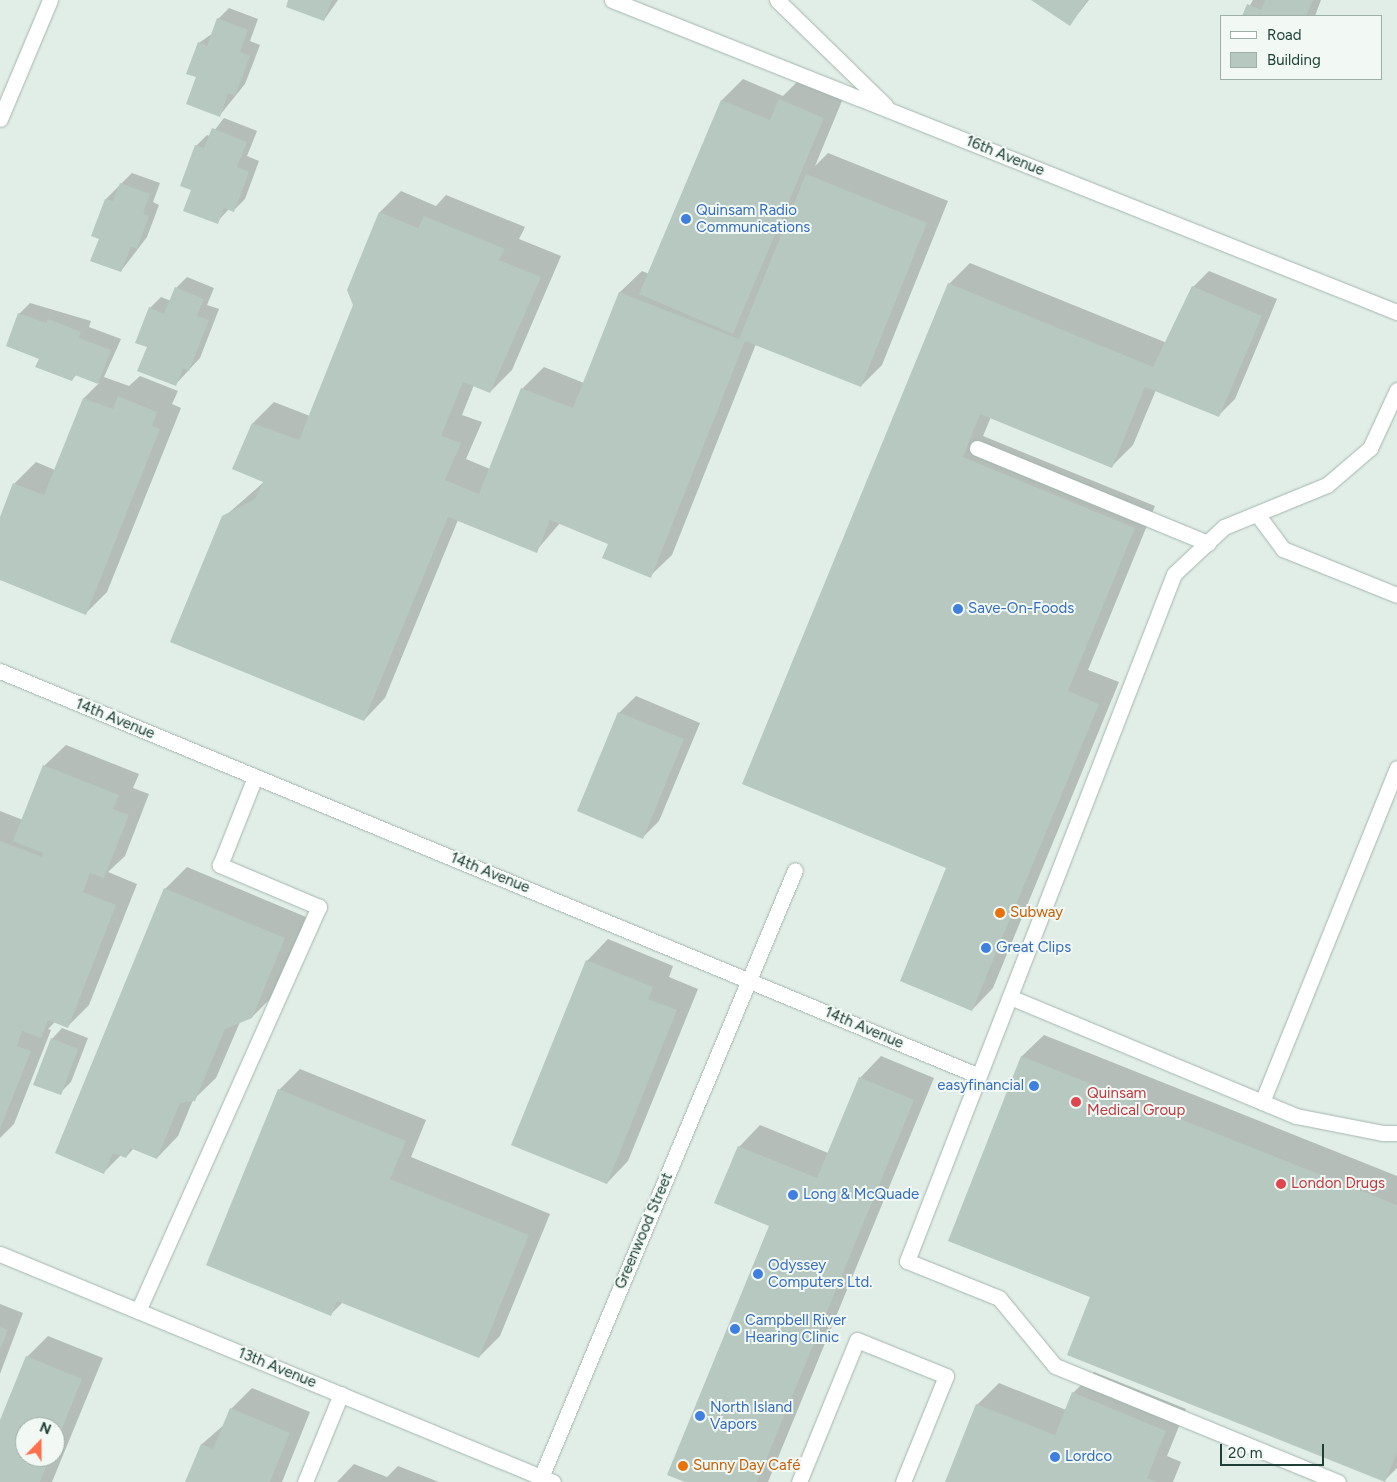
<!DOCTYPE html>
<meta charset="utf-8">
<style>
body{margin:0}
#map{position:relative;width:1397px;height:1482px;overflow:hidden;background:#e1ede7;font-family:Figtree,sans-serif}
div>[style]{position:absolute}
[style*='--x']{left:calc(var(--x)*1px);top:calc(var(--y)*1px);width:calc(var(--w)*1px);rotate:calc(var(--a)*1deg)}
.shadow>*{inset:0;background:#0003}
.building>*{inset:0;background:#b6c8c0}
.roads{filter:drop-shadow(0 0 1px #a3b6ae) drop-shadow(0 0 1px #a3b6ae)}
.minor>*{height:15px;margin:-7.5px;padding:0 7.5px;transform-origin:7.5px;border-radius:7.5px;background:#fff}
.dots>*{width:14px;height:14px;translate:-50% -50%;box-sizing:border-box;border:2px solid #f2f9f5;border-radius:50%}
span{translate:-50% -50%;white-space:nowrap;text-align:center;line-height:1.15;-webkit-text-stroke:4px #f2f9f5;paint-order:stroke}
.street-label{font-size:15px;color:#1f4036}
.shop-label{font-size:15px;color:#366cbe}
.left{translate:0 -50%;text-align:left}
.right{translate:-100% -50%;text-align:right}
.food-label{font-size:15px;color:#c56008}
.health-label{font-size:15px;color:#be3a42}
.legend{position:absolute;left:1220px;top:15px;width:162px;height:65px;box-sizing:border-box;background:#f2f9f5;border:1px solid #9eafa9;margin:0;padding:6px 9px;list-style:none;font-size:15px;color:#1f4036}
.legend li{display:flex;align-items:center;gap:10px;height:25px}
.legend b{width:25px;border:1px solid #9eafa9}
.north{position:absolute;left:15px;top:1417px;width:50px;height:50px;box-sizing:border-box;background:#f2f9f5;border:1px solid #9eafa9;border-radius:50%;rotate:22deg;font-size:14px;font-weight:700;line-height:20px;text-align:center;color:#1f4036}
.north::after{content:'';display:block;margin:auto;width:18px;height:22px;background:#ff704d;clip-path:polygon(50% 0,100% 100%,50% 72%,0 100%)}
.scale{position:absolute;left:1220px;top:1444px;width:104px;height:22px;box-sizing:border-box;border:2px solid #1f4036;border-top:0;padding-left:6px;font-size:15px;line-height:18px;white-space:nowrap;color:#1f4036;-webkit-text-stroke:4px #f2f9f5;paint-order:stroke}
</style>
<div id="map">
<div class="shadow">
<i style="clip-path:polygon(290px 0,338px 0,324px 20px)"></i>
<i style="clip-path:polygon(1033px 0,1089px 0,1070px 24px)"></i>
<i style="clip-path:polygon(1253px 0,1321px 0,1315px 16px,1244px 16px)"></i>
<i style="clip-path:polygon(229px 8px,258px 19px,250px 41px,260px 45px,245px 84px,220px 115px,198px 77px,199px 43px,213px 33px,218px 19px)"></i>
<i style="clip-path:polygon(801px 78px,844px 96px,815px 166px,828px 153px,948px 201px,882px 365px,861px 386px,756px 344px,672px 555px,650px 576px,609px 543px,560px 523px,536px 551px,458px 520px,385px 698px,364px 720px,224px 517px,265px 481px,253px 423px,274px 402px,310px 416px,354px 305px,380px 212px,401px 191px,436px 206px,446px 195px,525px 227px,519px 239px,561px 256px,512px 370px,490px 392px,474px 385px,462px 415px,482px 422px,466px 459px,490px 469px,522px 389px,544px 367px,584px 383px,620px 292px,642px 271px,649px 274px,722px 100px,743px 79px,783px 96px)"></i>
<i style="clip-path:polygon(224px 118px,257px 131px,247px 156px,259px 161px,245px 199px,234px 210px,229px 209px,217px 222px,192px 190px,196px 146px,207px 135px,210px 136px)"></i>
<i style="clip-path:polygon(132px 173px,160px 183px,153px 202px,159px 205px,147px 237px,121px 271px,100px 239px,92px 235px,106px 199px)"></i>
<i style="clip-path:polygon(970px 263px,1167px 343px,1193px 287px,1209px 271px,1277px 299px,1235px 399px,1219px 415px,1156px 390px,1133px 445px,1112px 466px,991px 417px,983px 436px,1155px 506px,1088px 670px,1119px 682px,993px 988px,972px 1010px,948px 867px,949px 284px)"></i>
<i style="clip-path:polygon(187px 277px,214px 288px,207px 305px,219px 309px,200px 358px,175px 385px,148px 347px,150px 308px,161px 297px,171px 301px,176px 288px)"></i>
<i style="clip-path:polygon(30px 303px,91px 321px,89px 327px,121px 339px,104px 377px,129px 386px,140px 376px,178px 391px,172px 404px,181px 408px,107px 592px,86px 613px,0 579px,0 521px,14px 484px,36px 462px,55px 470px,84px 398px,99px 383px,77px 374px,72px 380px,40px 358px,19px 314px)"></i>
<i style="clip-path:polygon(636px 696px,700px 723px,659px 821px,643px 837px,619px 713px)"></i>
<i style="clip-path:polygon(66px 745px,139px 774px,133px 788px,149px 794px,125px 856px,108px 872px,137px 884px,89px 1005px,68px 1026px,56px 1021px,48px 1029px,51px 1030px,14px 1124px,0 1138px,0 811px,23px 820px,44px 766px)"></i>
<i style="clip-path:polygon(187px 867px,306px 917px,274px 995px,252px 1017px,240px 1022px,216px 1078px,193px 1100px,178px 1136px,157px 1158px,134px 1148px,126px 1157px,121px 1155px,104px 1172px,165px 889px)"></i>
<i style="clip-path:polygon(608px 939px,673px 966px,669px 977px,698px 989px,628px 1161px,607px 1183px,587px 961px)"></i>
<i style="clip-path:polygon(62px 1028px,88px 1038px,71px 1082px,60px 1093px,52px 1039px)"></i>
<i style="clip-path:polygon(1044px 1035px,1397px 1176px,1397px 1468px,1385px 1480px,1091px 1297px,949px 1240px,1022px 1056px)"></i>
<i style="clip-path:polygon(881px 1056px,934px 1078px,768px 1482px,688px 1482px,771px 1225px,739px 1147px,760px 1125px,828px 1153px,860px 1078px)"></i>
<i style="clip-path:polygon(300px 1069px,426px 1120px,411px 1157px,550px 1214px,500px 1336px,479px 1357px,343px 1302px,331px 1314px,279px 1090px)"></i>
<i style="clip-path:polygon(0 1304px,23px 1313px,0 1374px)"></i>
<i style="clip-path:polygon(evenodd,48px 1336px,103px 1358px,52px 1482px,0 1482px,0 1423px,27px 1357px,48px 1336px,25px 1427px,55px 1427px,55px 1457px,25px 1457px,25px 1427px)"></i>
<i style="clip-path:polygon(1094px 1372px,1186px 1409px,1167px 1456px,1181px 1462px,1173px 1482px,946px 1482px,977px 1405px,999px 1383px,1066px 1410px,1073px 1393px)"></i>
<i style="clip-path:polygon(252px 1388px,310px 1412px,282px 1482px,186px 1482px,202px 1444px,225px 1424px,231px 1409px)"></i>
<i style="clip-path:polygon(354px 1464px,387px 1477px,398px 1466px,439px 1482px,337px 1482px)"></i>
</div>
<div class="building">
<i style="clip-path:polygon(288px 0,332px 0,324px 21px,286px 7px)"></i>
<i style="clip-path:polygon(1031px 0,1087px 0,1070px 26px)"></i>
<i style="clip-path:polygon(1265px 0,1313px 0,1306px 16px,1242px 16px,1247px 4px,1261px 10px)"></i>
<i style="clip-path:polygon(217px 18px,248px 30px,240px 52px,250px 56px,235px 96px,228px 93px,220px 117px,186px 104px,196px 77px,186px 74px,198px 42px,207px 46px)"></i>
<i style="clip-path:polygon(779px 99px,824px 118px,733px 334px,639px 294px,721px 100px,770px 120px)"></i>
<i style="clip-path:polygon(212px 128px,247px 142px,237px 167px,249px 172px,234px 212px,224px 208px,218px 224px,183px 211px,191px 190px,180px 186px,195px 145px,204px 148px)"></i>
<i style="clip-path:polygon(806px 174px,927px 223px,861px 387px,745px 341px,651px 578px,602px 558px,608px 544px,550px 520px,537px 553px,448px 517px,364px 721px,170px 642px,222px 516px,255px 499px,263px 482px,232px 469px,252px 423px,299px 440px,353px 305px,347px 290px,379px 212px,418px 228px,424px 216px,505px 249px,499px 260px,541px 277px,490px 393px,463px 382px,441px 436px,461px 443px,445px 480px,479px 494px,521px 388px,573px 408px,619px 292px,739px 339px)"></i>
<i style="clip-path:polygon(120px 183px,150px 194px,143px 213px,149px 216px,137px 249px,131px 247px,121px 272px,90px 261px,99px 239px,91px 236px,105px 199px,113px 201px)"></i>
<i style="clip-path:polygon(948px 283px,1153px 367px,1192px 286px,1262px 316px,1219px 417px,1145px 387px,1112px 468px,980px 414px,963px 457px,1135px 528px,1068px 691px,1099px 704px,972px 1011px,900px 981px,946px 868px,742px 784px)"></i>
<i style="clip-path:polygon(175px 287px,204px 299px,197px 316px,209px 320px,189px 371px,183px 368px,176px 386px,137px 371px,147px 347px,135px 343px,149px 307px,164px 314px)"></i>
<i style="clip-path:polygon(18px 313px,46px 323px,48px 319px,81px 332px,79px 338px,111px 350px,98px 384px,75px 375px,72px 381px,35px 367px,39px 359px,6px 346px)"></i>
<i style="clip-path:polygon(118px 396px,157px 412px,152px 426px,160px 429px,86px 615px,0 580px,0 517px,13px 483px,44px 495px,83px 398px,113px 409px)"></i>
<i style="clip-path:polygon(618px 712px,684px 739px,643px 839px,577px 811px)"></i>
<i style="clip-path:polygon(43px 765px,119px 795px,113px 809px,129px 815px,104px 878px,90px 873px,83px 892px,116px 905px,68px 1028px,48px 1020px,41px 1038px,22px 1031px,17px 1046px,31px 1051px,0 1129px,0 841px,42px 857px,43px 853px,13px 841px)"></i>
<i style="clip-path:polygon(164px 888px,285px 938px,252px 1018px,225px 1029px,195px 1101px,180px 1103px,157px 1159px,130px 1148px,126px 1158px,113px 1153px,104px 1174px,55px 1153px)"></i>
<i style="clip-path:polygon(586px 960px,653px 987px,648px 999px,677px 1010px,607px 1184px,511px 1145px)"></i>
<i style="clip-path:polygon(51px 1038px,78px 1049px,61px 1095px,33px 1085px)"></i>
<i style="clip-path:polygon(1021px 1056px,1397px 1205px,1397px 1452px,1385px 1482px,1067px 1355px,1090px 1297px,948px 1241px)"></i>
<i style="clip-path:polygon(859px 1077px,914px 1100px,757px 1482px,685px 1482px,667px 1475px,769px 1226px,714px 1203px,738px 1146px,817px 1178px)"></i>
<i style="clip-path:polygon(278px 1089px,406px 1141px,390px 1179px,529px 1235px,479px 1358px,337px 1301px,331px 1316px,206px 1265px)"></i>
<i style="clip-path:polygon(0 1327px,8px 1330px,0 1349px)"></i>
<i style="clip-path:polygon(26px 1356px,82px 1379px,55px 1446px,55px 1427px,25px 1427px,25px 1457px,50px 1457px,40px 1482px,0 1482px,0 1420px)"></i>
<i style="clip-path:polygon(1072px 1392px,1166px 1431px,1147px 1478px,1157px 1482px,945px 1482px,976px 1404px,1055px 1435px)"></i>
<i style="clip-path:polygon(230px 1408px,290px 1433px,270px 1482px,185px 1482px,201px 1444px,213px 1449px)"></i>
</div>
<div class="roads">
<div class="minor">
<i style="--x:612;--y:0;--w:845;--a:21.68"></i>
<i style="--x:777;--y:0;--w:151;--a:44.2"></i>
<i style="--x:0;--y:119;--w:129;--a:-67.2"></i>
<i style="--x:977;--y:448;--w:250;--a:22.4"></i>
<i style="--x:1257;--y:514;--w:44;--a:53.4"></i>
<i style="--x:1283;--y:549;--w:123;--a:22"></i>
<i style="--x:0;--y:671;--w:1059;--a:22.47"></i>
<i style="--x:1010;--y:997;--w:310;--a:22.6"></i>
<i style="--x:1296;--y:1116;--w:89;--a:11.1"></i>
<i style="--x:1383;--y:1133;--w:14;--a:0"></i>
<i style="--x:1262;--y:1102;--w:360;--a:-68"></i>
<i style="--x:0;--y:1254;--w:598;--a:22.41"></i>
<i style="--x:138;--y:1311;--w:443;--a:-65.9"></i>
<i style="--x:319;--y:907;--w:108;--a:-157"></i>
<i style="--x:220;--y:865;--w:95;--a:-68.3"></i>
<i style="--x:305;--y:1482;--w:95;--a:-67.8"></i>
<i style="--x:539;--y:1482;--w:663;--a:-67.3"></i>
<i style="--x:799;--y:1482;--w:153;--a:-67.8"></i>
<i style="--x:857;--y:1340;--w:96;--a:22"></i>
<i style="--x:946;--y:1376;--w:114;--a:112.1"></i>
<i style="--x:1338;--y:1482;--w:306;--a:-157.7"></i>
<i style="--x:1055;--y:1366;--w:88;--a:-129.5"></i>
<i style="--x:999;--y:1298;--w:99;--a:-158.1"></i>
<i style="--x:907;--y:1261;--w:737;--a:-68.76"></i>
<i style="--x:1174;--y:574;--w:69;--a:-43.2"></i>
<i style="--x:1224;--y:527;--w:111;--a:-22.2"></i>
<i style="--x:1327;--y:485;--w:57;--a:-40.7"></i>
<i style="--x:1370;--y:448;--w:64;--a:-65"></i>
</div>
</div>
<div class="dots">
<i style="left:686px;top:219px;background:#3f7fe0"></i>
<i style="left:958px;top:609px;background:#3f7fe0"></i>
<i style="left:1000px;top:913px;background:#e8710a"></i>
<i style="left:986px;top:948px;background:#3f7fe0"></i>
<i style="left:1034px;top:1086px;background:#3f7fe0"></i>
<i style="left:1076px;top:1102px;background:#e0444e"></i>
<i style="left:1281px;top:1184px;background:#e0444e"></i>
<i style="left:793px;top:1195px;background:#3f7fe0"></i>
<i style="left:758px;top:1274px;background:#3f7fe0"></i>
<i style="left:735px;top:1329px;background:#3f7fe0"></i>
<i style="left:700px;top:1416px;background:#3f7fe0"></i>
<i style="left:1055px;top:1457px;background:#3f7fe0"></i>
<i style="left:683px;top:1466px;background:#e8710a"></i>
</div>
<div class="street-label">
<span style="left:1005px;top:156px;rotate:22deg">16th Avenue</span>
<span style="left:115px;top:719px;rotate:22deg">14th Avenue</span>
<span style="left:490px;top:873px;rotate:22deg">14th Avenue</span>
<span style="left:864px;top:1028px;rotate:23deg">14th Avenue</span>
<span style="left:644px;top:1231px;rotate:-67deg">Greenwood Street</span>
<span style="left:277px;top:1368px;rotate:22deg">13th Avenue</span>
</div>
<div class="shop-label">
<span class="left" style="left:696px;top:219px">Quinsam Radio<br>Communications</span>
<span class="left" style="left:968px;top:609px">Save-On-Foods</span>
<span class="left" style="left:996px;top:948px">Great Clips</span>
<span class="right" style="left:1024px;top:1086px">easyfinancial</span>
<span class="left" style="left:803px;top:1195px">Long &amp; McQuade</span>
<span class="left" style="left:768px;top:1274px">Odyssey<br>Computers Ltd.</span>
<span class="left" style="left:745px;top:1329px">Campbell River<br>Hearing Clinic</span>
<span class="left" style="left:710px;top:1416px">North Island<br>Vapors</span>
<span class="left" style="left:1065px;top:1457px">Lordco</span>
</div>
<div class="food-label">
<span class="left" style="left:1010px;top:913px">Subway</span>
<span class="left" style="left:693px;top:1466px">Sunny Day Café</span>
</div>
<div class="health-label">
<span class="left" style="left:1087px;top:1102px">Quinsam<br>Medical Group</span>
<span class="left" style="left:1291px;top:1184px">London Drugs</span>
</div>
<ul class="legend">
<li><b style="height:6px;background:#fff"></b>Road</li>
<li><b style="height:14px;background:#b6c8c0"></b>Building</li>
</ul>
<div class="north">N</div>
<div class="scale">20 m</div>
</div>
